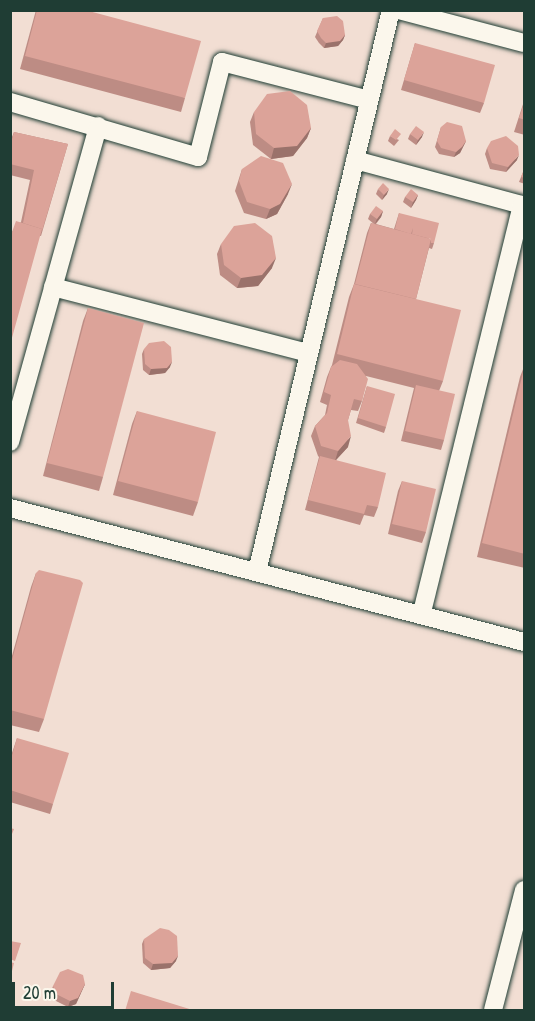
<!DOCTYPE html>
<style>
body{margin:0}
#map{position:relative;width:535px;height:1021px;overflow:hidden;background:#f2ded3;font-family:"Patrick Hand",sans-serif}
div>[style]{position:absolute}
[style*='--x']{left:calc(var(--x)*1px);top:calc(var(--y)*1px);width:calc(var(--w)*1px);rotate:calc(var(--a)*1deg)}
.roads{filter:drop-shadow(0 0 2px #1f3d34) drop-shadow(0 0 2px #1f3d34)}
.lane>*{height:18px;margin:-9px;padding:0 9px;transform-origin:9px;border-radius:9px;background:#fbf7ec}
.wall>*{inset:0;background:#bd8c84}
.shaded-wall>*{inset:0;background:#9a726b}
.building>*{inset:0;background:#dca399}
span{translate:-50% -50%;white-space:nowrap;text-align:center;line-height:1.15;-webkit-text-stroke:4.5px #fbf7ec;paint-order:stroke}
.frame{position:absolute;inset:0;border:12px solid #1f3d34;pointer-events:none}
.scale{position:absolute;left:12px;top:982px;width:102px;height:27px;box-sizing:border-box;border:3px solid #1f3d34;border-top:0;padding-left:8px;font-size:18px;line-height:21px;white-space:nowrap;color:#1f3d34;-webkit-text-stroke:4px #fbf7ec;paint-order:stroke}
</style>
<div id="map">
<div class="roads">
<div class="lane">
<i style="--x:399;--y:10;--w:129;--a:14.8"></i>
<i style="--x:10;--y:102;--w:196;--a:16.3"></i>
<i style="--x:198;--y:157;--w:98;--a:-75.8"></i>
<i style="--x:222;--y:62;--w:152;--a:14.5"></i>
<i style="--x:355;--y:160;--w:173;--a:15.1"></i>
<i style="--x:522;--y:205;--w:422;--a:103.8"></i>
<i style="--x:53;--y:287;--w:264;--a:14.5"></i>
<i style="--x:10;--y:442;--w:328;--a:-74.4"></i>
<i style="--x:10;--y:508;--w:531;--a:14.61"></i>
<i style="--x:257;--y:572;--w:578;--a:-76.59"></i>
<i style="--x:493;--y:1010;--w:124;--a:-75.5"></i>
</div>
</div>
<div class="wall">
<i style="clip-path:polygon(36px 10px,185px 98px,181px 112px,20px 69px)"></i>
<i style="clip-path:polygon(323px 18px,345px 35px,343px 40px,338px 46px,324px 48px,319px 43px,315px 37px)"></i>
<i style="clip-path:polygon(415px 43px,484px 103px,480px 113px,401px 90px)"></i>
<i style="clip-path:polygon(525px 98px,525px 135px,514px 132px)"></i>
<i style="clip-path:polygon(254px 112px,311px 128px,307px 138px,293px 156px,271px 159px,253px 145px,250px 122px)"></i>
<i style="clip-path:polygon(441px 127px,466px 141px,460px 153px,454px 157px,439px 154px,435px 147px)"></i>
<i style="clip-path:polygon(14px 132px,68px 144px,41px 236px,12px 232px,21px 222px,30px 180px,10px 175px,10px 142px)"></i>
<i style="clip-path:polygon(410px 134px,422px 137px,416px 145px,408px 139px)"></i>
<i style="clip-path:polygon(390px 136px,399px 140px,394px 146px,388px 141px)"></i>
<i style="clip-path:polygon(487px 148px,517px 160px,506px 172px,490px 169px,485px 154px)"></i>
<i style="clip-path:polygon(525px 167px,525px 184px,519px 182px)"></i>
<i style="clip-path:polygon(242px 169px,288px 194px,277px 214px,266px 219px,244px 213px,235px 191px)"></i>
<i style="clip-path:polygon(378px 189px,387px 194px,382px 200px,376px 194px)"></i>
<i style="clip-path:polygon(418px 195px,416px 200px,411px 208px,403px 202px,405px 197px)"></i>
<i style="clip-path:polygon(383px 211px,381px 217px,376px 224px,394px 229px,399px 213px,434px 243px,432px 249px,429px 248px,416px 299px,443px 381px,439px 391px,444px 440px,441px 450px,401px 441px,414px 388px,366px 376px,362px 401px,358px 411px,351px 410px,348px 420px,348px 447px,336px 460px,378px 507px,374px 517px,364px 515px,360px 525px,305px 510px,319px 457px,318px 456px,311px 436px,315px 426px,325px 415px,327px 405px,320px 402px,327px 377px,331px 367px,332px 365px,349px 297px,354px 284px,367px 233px,371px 223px,374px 224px,368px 219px,370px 214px)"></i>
<i style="clip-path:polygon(221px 244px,272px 268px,258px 286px,237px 288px,220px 275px,217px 254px)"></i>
<i style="clip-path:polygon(88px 308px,103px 477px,99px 491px,43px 476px,83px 321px)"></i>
<i style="clip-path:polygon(144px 349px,170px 367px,165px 373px,149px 375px,143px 370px,142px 354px)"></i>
<i style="clip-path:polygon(525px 364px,525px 568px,477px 557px,520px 377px)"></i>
<i style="clip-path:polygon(367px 386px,386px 427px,384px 433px,356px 423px)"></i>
<i style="clip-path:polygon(137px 411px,198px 502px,193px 516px,113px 495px,132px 424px)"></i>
<i style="clip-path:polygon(402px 481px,426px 532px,422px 543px,388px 534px,398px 491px)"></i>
<i style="clip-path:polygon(36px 573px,44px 719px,39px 732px,10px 725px,10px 663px,31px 587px)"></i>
<i style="clip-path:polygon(17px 738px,53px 804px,50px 814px,10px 802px,10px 759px)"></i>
<i style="clip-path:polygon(144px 939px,176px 961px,170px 968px,151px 970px,143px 963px,142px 944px)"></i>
<i style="clip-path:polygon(85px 984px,76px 1004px,68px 1007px,54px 1000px,51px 992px,53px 986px)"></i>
</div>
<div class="shaded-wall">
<i style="clip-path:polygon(345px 35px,343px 40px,338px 46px,324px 48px,326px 43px)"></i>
<i style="clip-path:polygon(311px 128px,307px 138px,293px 156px,271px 159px,274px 148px)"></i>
<i style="clip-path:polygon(424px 132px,422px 137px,416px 145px,418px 140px)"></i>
<i style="clip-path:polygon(466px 141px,460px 153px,454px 157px,456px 152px)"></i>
<i style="clip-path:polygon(519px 155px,517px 160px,506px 172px,508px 167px)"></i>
<i style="clip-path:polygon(292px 184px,288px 194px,277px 214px,266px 219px,270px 209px)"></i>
<i style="clip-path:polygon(389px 189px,387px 194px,382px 200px,384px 195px)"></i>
<i style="clip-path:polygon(418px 195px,416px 200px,411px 208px,413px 202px)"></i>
<i style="clip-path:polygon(383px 211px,381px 217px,375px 224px,377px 219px)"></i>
<i style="clip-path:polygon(276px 258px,272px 268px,258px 286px,237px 288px,241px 278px)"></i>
<i style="clip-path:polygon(172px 362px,170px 367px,165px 373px,149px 375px,151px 369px)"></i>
<i style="clip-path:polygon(351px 436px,348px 447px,335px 461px,338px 451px)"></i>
<i style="clip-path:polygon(178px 956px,176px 961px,170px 968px,151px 970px,153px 964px)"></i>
<i style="clip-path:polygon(85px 984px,76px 1004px,68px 1007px,70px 1001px)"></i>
</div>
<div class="building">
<i style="clip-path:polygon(37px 10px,85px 10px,201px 41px,185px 98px,25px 56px)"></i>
<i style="clip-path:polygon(337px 16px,343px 21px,345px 35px,340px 41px,326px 43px,321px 38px,317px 31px,323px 18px)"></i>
<i style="clip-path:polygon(415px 43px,495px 65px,484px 103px,404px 80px)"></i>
<i style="clip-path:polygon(290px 91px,307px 105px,311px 128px,297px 146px,274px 148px,256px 134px,254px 112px,267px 94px)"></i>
<i style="clip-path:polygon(525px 100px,525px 120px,519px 118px)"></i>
<i style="clip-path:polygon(447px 122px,462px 126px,466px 141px,462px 147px,456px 152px,441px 148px,437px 141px,441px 127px)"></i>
<i style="clip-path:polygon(416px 126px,424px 132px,418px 140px,410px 134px)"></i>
<i style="clip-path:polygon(395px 129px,401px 134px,396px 140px,390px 136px)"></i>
<i style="clip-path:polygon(14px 132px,68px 144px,42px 231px,42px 229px,23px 223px,34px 170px,10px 164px,10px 146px)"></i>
<i style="clip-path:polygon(506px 136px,518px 146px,519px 155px,508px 167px,492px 163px,487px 148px,491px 141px)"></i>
<i style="clip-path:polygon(261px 156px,283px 163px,292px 184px,280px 204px,270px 209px,247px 202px,239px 181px,242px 169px)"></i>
<i style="clip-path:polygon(525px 168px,525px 178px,521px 177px)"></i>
<i style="clip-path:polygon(383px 183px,389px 189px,384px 195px,378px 189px)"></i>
<i style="clip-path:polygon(411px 189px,418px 195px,413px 202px,405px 197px)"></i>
<i style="clip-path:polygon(376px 206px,383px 211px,377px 219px,370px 214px)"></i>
<i style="clip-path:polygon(399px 213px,439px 223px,434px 243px,431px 243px,431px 239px,412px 234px,413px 228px,411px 234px,395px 229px)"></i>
<i style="clip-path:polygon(16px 221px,42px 229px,10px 345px,10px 232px,12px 232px)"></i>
<i style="clip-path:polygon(255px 223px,272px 236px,276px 258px,262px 275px,241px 278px,224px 265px,221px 244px,234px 226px)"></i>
<i style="clip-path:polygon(371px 223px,431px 239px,416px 299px,355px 284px)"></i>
<i style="clip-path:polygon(354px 284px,461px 310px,443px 381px,337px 354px)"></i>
<i style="clip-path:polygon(88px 308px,144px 323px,103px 477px,47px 463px)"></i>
<i style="clip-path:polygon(164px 341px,171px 347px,172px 362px,167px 368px,151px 369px,145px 364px,144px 349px,149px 343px)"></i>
<i style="clip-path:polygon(340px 360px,357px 364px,368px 379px,362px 401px,354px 399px,348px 420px,351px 436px,338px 451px,321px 446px,315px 426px,327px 413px,331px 395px,324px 392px,331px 367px)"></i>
<i style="clip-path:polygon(525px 364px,525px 554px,482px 543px)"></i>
<i style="clip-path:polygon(416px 385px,455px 394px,444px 440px,405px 431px)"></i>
<i style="clip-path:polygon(367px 386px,395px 394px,386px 427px,358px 418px)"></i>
<i style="clip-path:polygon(137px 411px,216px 432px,198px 502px,118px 481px)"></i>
<i style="clip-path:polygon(320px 456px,386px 473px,378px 507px,367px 505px,364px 514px,308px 500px)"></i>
<i style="clip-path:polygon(402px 481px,436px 489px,426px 532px,392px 524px)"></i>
<i style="clip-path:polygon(39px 570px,80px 580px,83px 583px,44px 719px,10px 710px,10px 667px,36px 573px)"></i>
<i style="clip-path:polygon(17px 738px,69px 753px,53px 804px,10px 790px,10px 762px)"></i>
<i style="clip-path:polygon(10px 828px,14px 829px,10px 839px)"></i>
<i style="clip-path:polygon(160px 928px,169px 930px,177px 936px,178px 956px,172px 963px,153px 964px,145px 958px,144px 939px)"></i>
<i style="clip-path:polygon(10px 941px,21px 943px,15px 961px,10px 959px)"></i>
<i style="clip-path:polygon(10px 962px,14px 963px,10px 979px)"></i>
<i style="clip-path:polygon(68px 969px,83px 975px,85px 984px,78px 998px,70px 1001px,56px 994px,53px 986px,60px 972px)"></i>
<i style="clip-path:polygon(131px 991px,196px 1011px,125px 1011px)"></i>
</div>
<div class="frame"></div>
<div class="scale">20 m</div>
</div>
